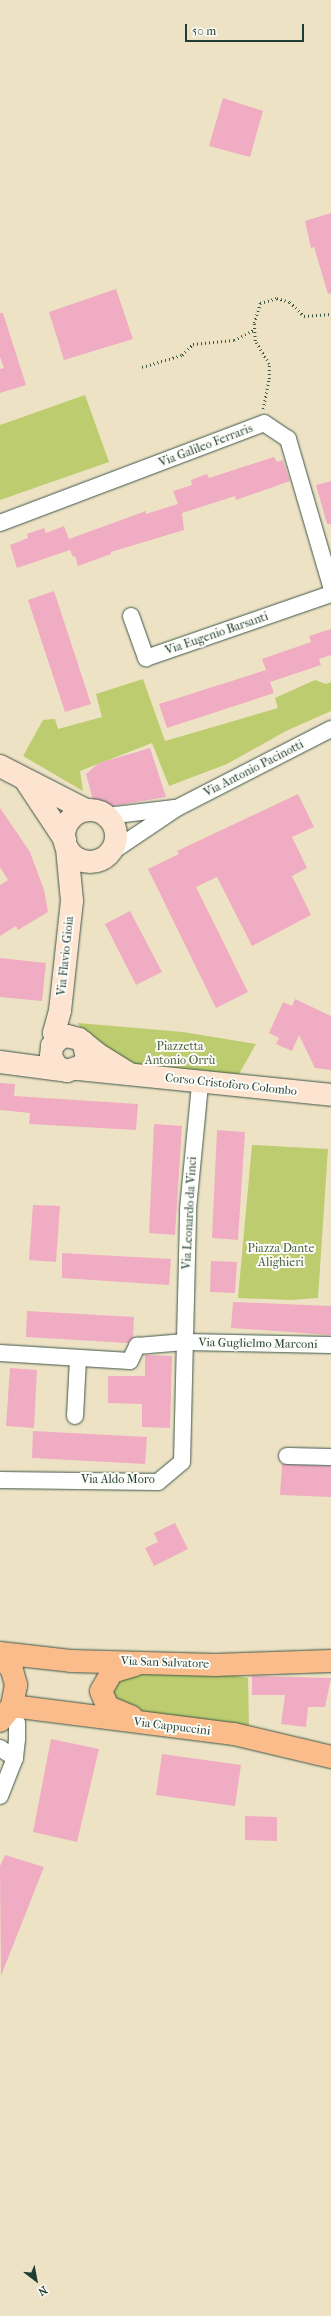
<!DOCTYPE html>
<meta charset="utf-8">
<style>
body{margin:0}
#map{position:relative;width:331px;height:2316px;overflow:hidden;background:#ede3c4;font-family:"IM FELL French Canon",serif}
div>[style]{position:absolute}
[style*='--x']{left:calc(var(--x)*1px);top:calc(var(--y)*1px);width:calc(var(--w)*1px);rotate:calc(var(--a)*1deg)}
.green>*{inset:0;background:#bccc6e}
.building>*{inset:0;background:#f0acc3}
.path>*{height:2.5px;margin-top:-1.25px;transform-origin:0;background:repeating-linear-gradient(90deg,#3e564a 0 1px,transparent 0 4px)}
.roads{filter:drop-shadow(0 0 1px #3e564a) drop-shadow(0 0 1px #3e564a)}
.street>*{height:16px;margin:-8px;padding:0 8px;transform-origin:8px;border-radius:8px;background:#fff}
.secondary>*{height:22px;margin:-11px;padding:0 11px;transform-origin:11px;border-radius:11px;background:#fde4d0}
.secondary>.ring{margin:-11px;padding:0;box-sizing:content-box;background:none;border:22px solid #fde4d0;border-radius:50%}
.primary>*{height:22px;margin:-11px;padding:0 11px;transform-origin:11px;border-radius:11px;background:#f9bc8a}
span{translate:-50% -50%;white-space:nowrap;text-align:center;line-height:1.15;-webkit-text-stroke:4px #fdfcf7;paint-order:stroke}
.street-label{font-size:12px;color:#1f3d34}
.park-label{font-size:12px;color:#466142}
.north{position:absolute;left:16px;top:2260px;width:40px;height:40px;-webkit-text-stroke:3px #fdfcf7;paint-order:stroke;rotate:148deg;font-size:11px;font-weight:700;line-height:16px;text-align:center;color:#1f3d34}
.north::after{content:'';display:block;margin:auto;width:14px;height:18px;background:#1f3d34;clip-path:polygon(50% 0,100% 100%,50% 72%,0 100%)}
.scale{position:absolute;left:185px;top:24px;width:119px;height:18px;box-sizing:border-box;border:2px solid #1f3d34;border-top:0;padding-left:5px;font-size:12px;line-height:14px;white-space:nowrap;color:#1f3d34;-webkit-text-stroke:3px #fdfcf7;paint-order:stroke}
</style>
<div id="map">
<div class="green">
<i style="clip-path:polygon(85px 395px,109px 462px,0 500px,0 425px)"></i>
<i style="clip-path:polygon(143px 679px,165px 741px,278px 708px,275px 698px,315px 680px,326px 684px,331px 682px,331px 711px,286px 731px,227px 764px,169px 786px,152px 743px,80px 771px,83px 791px,23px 756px,43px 720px,55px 719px,58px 729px,102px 717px,96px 694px)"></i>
<i style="clip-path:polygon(78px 1023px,183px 1032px,256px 1044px,239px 1074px,215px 1082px,133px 1069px,87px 1041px)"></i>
<i style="clip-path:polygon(252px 1145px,328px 1149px,318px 1298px,291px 1300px,238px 1298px)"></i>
<i style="clip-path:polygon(132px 1673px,222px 1673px,248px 1678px,249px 1730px,144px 1718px,114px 1703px,111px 1689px,117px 1676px)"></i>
</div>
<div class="building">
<i style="clip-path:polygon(223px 98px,263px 111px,250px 157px,209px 146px)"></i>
<i style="clip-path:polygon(331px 213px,331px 293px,328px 294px,314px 247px,311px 248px,305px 221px)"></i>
<i style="clip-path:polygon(116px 289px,133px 339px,64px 360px,49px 312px)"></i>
<i style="clip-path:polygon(0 313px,3px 313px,26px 385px,0 393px,0 369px,4px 368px,0 357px)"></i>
<i style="clip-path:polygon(274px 457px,277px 462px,283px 460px,290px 481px,236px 500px,235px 496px,182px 513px,184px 530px,111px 552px,111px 554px,78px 566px,75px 556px,73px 557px,70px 550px,17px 568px,10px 545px,28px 538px,27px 534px,44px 528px,46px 533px,64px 526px,69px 539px,146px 511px,146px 514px,178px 504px,173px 491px,192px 485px,191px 480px,207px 474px,209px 478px)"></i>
<i style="clip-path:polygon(331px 481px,331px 524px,327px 524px,316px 485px)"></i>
<i style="clip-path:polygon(54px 591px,91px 704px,65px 712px,28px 600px)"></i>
<i style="clip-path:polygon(331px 629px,331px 655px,319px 659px,321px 665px,270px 682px,274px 693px,167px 728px,159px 704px,266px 670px,262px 659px,311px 642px,309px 636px)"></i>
<i style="clip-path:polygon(150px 748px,166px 797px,112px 806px,97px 804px,93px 800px,86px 774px,99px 763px)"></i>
<i style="clip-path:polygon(298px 794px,314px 827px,292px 837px,307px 868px,292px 876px,311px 915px,252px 946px,217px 877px,196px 887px,248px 992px,216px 1008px,148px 869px,179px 854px,177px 851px)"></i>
<i style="clip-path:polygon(0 808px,30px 852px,44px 890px,48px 912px,18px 930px,16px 926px,0 936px,0 885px,8px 880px,0 867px)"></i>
<i style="clip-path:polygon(130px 911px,162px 972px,136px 985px,105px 924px)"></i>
<i style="clip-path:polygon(0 958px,46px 963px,42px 1001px,0 997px)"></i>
<i style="clip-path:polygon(295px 999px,331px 1016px,331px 1070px,315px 1068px,299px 1035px,292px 1051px,276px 1044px,279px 1038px,269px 1033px,283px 1002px,292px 1006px)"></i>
<i style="clip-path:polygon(0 1083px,15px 1084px,14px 1096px,138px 1104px,136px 1130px,29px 1124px,30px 1113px,0 1110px)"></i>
<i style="clip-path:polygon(154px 1124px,182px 1126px,175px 1235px,149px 1233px)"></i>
<i style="clip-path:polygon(217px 1130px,245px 1132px,238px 1240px,212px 1238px)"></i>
<i style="clip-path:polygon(33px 1205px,60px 1206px,56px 1262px,29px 1260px)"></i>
<i style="clip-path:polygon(62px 1253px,171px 1259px,169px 1285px,62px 1278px)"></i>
<i style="clip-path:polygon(211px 1261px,237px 1262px,235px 1293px,210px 1292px)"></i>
<i style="clip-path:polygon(233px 1302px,331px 1306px,331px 1335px,231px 1328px)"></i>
<i style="clip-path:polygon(27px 1311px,134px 1317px,133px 1338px,128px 1343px,26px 1337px)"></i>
<i style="clip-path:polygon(145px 1355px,172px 1356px,170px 1428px,142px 1427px,142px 1404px,108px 1403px,108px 1376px,145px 1376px)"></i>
<i style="clip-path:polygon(10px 1368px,37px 1370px,34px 1428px,6px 1426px)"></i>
<i style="clip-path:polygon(33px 1431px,147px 1437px,145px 1464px,32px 1458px)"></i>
<i style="clip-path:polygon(282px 1464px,331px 1466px,331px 1497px,280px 1495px)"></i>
<i style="clip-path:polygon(175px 1523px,188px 1549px,154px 1566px,145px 1548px,158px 1542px,154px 1533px)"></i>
<i style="clip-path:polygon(252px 1676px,331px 1678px,325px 1707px,308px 1707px,306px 1727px,281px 1724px,285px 1695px,252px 1695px)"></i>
<i style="clip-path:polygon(51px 1739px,99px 1749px,77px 1842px,33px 1832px)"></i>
<i style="clip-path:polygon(162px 1754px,241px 1765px,235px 1806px,156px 1795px)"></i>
<i style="clip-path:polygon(245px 1816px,277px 1817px,277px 1841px,245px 1840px)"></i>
<i style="clip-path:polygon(5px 1855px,44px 1867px,1px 1976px,0 1866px)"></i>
</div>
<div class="path">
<i style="--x:142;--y:367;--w:42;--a:-16.7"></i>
<i style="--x:182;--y:355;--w:16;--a:-45"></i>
<i style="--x:193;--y:344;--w:41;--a:-5.6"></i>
<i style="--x:234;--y:340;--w:22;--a:-27"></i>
<i style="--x:263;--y:409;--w:31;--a:-79"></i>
<i style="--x:269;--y:379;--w:15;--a:-90"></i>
<i style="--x:269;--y:364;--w:27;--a:-121"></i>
<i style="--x:255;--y:341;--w:18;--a:-93"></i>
<i style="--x:254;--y:323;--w:21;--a:-73"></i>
<i style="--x:260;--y:303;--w:18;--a:-16"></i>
<i style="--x:277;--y:298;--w:14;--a:17"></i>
<i style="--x:290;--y:302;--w:20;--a:45"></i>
<i style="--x:304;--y:316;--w:27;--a:-4"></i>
</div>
<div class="roads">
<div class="street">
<i style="--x:0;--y:523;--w:282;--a:-20.7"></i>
<i style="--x:264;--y:423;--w:29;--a:34"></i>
<i style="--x:288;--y:439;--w:153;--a:73.7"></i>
<i style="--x:131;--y:616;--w:45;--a:70.3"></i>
<i style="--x:146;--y:658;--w:196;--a:-19.1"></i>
<i style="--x:107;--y:816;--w:68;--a:-6.7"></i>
<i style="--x:107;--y:855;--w:84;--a:-33.9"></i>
<i style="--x:177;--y:808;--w:173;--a:-27.2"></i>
<i style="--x:0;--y:1353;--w:130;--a:3.5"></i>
<i style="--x:130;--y:1361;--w:17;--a:-65"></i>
<i style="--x:137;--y:1346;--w:48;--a:-4.8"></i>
<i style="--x:185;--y:1342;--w:146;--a:1.2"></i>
<i style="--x:75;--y:1416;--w:58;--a:-87"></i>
<i style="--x:287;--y:1456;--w:44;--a:1.3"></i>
<i style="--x:0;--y:1480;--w:158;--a:0.7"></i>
<i style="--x:158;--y:1482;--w:31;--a:-40"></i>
<i style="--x:182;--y:1462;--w:253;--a:-88.6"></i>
<i style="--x:188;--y:1209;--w:126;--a:-84.5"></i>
<i style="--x:0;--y:1748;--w:18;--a:34"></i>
<i style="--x:0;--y:1796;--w:41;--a:-68.5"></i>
<i style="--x:15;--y:1758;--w:18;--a:-84"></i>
<i style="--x:17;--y:1740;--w:17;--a:-90"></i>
<i style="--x:17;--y:1723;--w:13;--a:-132"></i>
</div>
<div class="secondary">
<i style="--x:0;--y:766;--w:97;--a:27.1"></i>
<i style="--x:26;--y:781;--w:71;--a:56.5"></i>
<i class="ring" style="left:64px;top:810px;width:30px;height:30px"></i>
<i style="--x:58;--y:1040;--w:8;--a:-120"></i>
<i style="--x:54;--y:1033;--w:23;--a:-75"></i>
<i style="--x:60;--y:1011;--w:111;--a:-83.8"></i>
<i style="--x:72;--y:901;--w:53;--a:-95.4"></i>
<i style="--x:83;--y:1042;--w:16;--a:75"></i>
<i style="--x:87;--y:1057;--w:10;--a:119"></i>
<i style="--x:82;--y:1066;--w:16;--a:162"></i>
<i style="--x:67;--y:1071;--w:11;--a:-158"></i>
<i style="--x:57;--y:1067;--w:12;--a:-121"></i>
<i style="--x:51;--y:1057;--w:11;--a:-85"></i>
<i style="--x:52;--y:1046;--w:11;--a:-45"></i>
<i style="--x:60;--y:1038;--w:7;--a:-16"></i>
<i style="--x:67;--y:1036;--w:12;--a:14"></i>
<i style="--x:79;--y:1039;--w:22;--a:39"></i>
<i style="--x:96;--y:1053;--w:36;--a:32"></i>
<i style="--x:0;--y:1062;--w:62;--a:7.5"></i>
<i style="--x:77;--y:1069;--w:255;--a:5.8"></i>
</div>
<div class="primary">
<i style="--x:0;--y:1653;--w:71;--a:6.4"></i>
<i style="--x:71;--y:1661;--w:144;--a:1.6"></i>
<i style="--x:215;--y:1665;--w:116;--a:-2"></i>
<i style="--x:0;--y:1655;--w:19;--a:51"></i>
<i style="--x:12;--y:1670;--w:16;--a:75"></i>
<i style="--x:16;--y:1685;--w:21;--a:101"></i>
<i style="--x:12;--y:1706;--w:19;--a:129"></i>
<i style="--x:12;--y:1706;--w:224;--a:7.2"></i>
<i style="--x:234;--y:1734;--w:100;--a:13.3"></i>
<i style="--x:132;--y:1717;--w:26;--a:-157"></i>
<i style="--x:108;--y:1707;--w:17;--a:-114"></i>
<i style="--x:101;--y:1691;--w:22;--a:-60"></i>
<i style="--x:112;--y:1672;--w:24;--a:-17"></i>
</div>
</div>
<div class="street-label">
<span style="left:206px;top:446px;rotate:-21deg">Via Galileo Ferraris</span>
<span style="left:217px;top:634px;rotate:-19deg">Via Eugenio Barsanti</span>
<span style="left:254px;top:769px;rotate:-27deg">Via Antonio Pacinotti</span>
<span style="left:66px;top:956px;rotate:-84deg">Via Flavio Gioia</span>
<span style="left:231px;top:1085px;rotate:6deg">Corso Cristoforo Colombo</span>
<span style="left:190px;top:1213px;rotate:-87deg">Via Leonardo da Vinci</span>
<span style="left:258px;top:1344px;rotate:1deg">Via Guglielmo Marconi</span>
<span style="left:118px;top:1480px">Via Aldo Moro</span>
<span style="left:165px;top:1663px;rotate:2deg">Via San Salvatore</span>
<span style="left:172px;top:1727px;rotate:7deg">Via Cappuccini</span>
</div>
<div class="park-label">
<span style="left:180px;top:1054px">Piazzetta<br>Antonio Orrù</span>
<span style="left:281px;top:1256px">Piazza Dante<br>Alighieri</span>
</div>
<div class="north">N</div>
<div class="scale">50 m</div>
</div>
